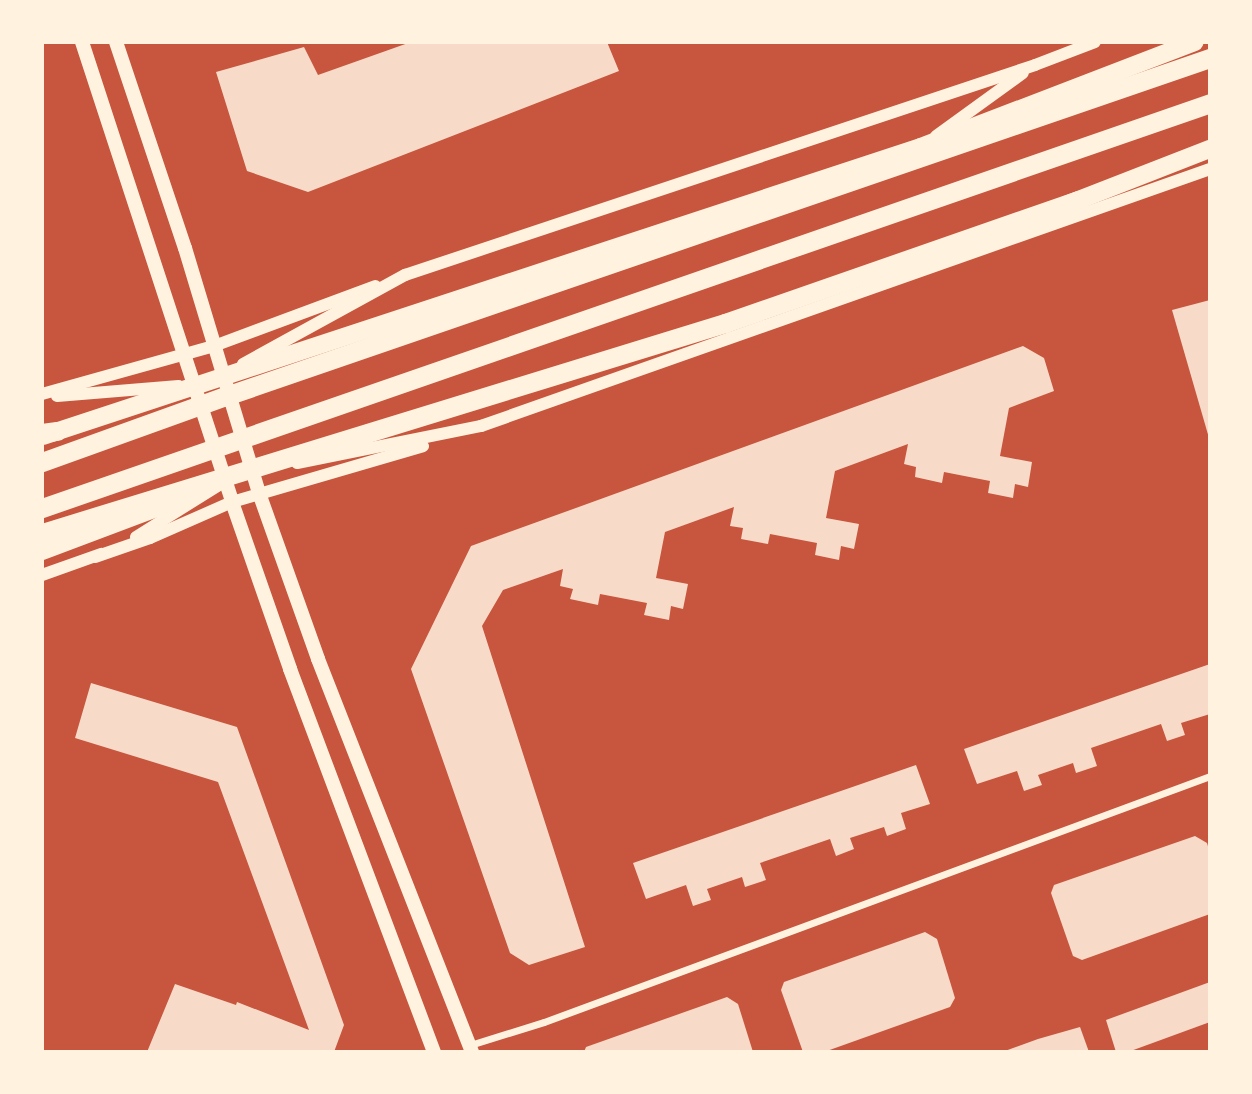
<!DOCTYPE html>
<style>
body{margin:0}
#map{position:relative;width:1252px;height:1094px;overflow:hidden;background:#c8553d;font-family:Manrope,sans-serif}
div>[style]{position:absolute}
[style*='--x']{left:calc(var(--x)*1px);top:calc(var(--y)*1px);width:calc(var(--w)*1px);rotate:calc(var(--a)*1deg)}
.building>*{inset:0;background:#f7dbc8}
.minor>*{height:7px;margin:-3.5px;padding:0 3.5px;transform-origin:3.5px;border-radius:3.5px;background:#fff3e0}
.tertiary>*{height:12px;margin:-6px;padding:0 6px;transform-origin:6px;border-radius:6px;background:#fff3e0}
.secondary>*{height:14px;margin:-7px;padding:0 7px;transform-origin:7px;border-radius:7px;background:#fff3e0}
.primary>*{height:18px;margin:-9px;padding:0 9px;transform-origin:9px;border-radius:9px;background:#fff3e0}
.trunk>*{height:19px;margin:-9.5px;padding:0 9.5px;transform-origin:9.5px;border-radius:9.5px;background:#fff3e0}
span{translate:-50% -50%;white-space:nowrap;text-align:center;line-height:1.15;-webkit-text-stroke:7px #fff3e0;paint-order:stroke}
.frame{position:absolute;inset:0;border:44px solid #fff3e0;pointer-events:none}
</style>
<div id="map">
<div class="building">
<i style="clip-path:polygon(411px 42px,607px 42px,619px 71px,308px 192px,247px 171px,216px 72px,304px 47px,318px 75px)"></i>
<i style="clip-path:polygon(1210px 300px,1210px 438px,1209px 438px,1172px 310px)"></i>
<i style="clip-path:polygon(1023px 346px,1044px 358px,1054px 391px,1009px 408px,1000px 456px,1032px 462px,1028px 487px,1015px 484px,1013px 498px,988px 493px,990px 481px,944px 472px,942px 483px,915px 477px,916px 467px,904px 464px,908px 444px,835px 471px,826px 518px,859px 524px,854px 549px,841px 546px,839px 560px,815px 555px,817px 543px,770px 534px,768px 544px,741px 539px,743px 528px,730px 526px,734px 507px,665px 532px,656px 578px,688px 584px,683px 609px,671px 606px,669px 620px,644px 615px,647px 603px,600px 594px,598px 605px,570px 599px,573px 589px,560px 586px,563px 569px,503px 590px,482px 626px,585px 947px,529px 965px,510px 953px,411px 669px,471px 546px)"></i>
<i style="clip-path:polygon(1210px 664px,1210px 714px,1181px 723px,1185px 735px,1167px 741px,1161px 724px,1091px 748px,1097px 766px,1076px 773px,1073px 763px,1038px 775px,1042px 785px,1024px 791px,1017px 771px,977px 784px,964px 749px)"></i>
<i style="clip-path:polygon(91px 683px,237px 727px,344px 1025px,334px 1052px,147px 1052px,175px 984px,236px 1005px,237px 1002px,309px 1030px,218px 782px,75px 738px)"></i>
<i style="clip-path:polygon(916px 765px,930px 804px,901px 813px,906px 829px,887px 836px,884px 827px,850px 838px,854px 849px,836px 856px,830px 839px,760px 863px,766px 880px,745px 887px,742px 877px,707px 889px,711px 900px,693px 906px,686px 885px,646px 899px,633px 863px)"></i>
<i style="clip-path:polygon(1195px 836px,1207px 843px,1210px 853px,1210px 914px,1082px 960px,1073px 956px,1051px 893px,1054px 885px)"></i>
<i style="clip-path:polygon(925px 932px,937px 939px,955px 998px,950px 1007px,824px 1052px,803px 1052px,781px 990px,784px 982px)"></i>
<i style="clip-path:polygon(1210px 982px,1210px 1022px,1128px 1052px,1116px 1052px,1106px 1020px)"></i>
<i style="clip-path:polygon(727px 997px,738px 1004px,753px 1052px,584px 1052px,586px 1047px)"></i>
<i style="clip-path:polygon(1080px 1027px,1089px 1052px,1002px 1052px,1038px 1039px)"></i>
</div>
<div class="minor">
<i style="--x:470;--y:1045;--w:77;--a:-17.3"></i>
<i style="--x:544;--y:1022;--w:710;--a:-20.27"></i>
</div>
<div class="tertiary">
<i style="--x:936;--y:136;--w:107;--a:-35.9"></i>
<i style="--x:243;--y:364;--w:185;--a:-28.8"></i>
<i style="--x:405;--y:275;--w:664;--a:-18.43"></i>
<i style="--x:1035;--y:65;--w:64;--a:-21"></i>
<i style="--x:42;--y:394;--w:179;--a:-15.6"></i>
<i style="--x:214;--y:346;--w:172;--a:-20.4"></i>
<i style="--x:57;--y:396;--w:122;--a:-4.7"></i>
<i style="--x:297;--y:463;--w:188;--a:-11.4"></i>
<i style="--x:481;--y:426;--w:773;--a:-19.42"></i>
<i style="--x:136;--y:537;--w:102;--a:-32.1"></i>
<i style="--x:95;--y:557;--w:58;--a:-19.1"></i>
<i style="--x:150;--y:538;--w:90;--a:-23.7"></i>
<i style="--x:232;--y:502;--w:199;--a:-16.3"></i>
<i style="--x:42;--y:575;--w:63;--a:-19.6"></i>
</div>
<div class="secondary">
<i style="--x:82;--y:42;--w:484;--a:71.9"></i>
<i style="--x:232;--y:502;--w:177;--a:70.8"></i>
<i style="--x:290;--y:669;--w:409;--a:69.4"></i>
<i style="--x:116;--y:42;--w:217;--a:71.5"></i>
<i style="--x:185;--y:248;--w:256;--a:73.2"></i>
<i style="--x:259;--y:493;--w:176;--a:70.4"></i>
<i style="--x:318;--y:659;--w:422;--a:68.6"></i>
</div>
<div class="primary">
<i style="--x:1066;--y:205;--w:155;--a:-21.3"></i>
<i style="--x:43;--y:436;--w:924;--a:-18.22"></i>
<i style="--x:921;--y:147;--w:293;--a:-21"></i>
<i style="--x:42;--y:551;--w:154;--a:-20.6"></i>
</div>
<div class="trunk">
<i style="--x:42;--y:433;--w:15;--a:-8"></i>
<i style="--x:42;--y:462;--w:192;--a:-19.8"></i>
<i style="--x:223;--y:397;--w:1044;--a:-18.96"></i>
<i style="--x:42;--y:508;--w:1236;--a:-19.12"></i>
<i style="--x:42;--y:533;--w:715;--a:-17.09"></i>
<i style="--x:725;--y:323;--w:375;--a:-19.2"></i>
</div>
<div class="frame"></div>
</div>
